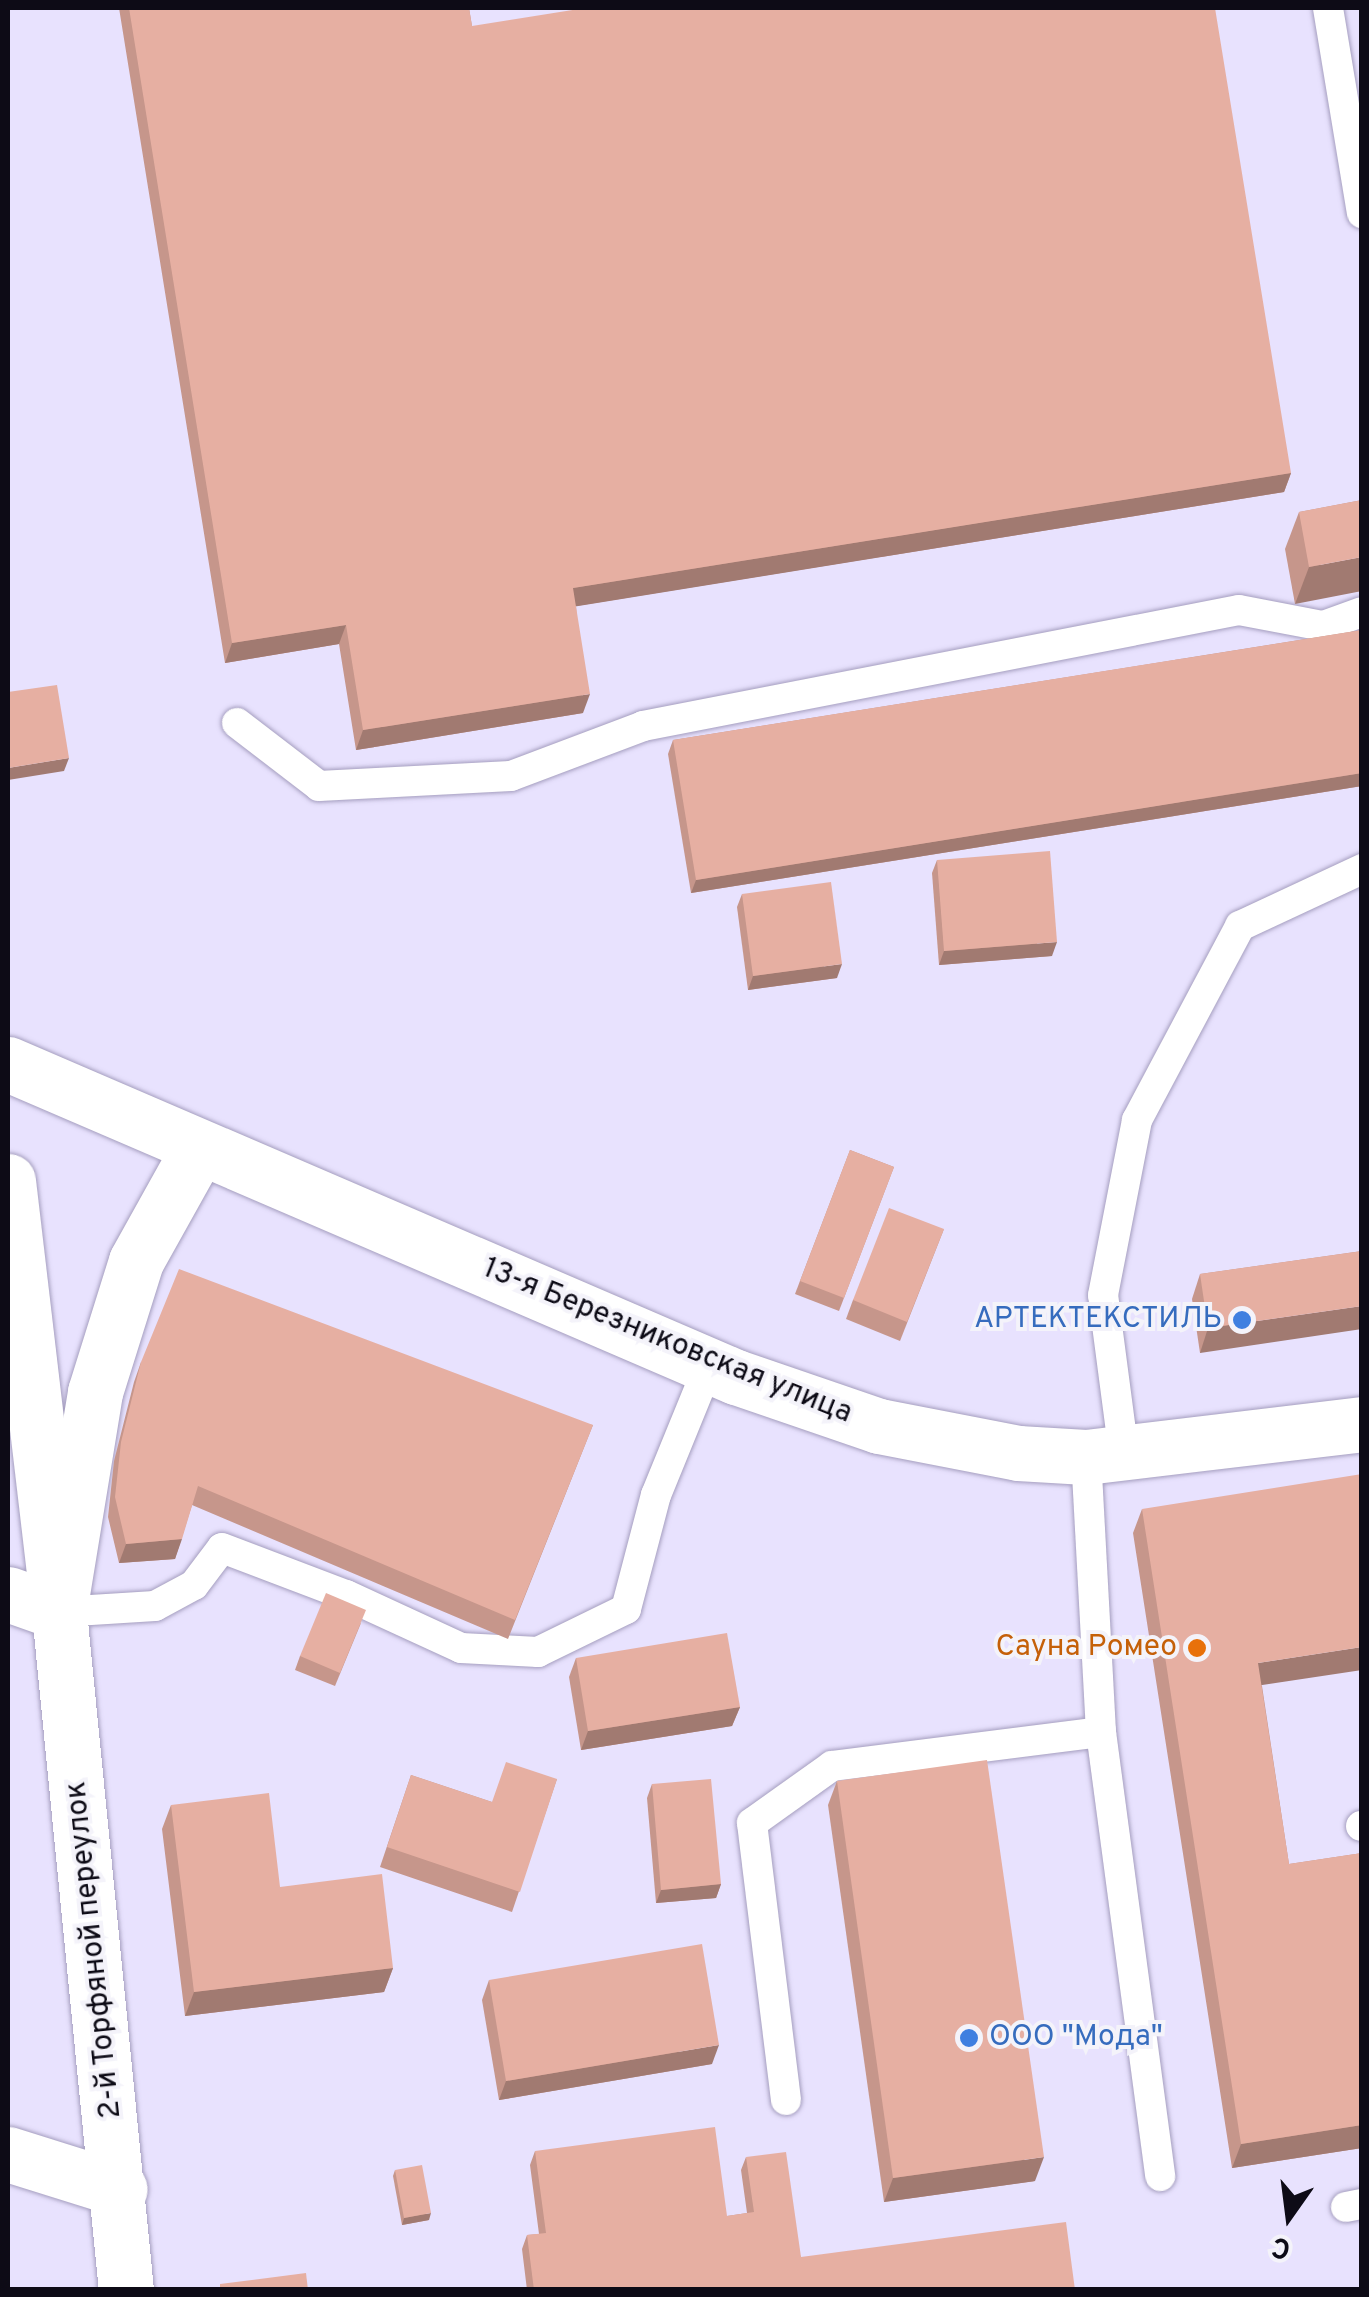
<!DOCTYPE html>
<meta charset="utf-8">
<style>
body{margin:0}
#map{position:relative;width:1369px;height:2297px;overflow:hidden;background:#e8e2fe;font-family:Overpass,sans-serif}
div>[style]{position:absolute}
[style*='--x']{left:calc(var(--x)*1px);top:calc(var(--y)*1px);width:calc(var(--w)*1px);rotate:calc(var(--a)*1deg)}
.roads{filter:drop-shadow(0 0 2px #a59ebf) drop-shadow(0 0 2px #a59ebf)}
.lane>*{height:30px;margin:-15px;padding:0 15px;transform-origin:15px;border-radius:15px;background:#fff}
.street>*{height:55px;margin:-27.5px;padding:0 27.5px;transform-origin:27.5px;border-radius:27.5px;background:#fff}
.secondary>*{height:55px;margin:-27.5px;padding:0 27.5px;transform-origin:27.5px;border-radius:27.5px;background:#fff}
.wall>*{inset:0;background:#c6968b}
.shaded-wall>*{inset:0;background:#a17a71}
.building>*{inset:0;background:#e6afa2}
.dots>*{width:28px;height:28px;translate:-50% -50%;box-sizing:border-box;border:5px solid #f4f3fa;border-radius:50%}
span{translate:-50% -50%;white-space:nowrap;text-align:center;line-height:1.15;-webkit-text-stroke:8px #f4f3fa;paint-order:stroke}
.shop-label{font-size:30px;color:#366cbe}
.right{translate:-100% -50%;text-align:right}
.left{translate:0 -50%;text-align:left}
.street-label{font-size:30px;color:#0d0b16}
.food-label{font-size:30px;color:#c56008}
.frame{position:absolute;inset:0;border:10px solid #0d0b16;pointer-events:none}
.north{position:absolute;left:1239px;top:2167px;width:100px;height:100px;-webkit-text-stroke:8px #f4f3fa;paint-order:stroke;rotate:194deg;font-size:28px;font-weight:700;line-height:40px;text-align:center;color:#0d0b16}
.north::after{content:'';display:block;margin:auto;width:35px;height:45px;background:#0d0b16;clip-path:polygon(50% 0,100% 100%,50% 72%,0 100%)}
</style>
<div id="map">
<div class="roads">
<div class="lane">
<i style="--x:1328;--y:8;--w:208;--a:80.6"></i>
<i style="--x:237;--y:723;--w:103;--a:37.5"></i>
<i style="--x:319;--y:786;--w:192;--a:-3"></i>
<i style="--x:511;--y:776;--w:141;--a:-20.7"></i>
<i style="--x:643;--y:726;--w:607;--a:-11.01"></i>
<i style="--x:1239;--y:610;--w:86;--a:10.8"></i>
<i style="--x:1323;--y:626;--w:41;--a:-19.7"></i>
<i style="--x:1124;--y:1454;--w:160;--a:-97.5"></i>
<i style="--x:1103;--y:1295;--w:178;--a:-79"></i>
<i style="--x:1137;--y:1120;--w:220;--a:-62"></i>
<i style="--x:1240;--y:926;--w:135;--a:-25"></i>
<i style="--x:59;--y:1612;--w:96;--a:-3.6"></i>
<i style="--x:155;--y:1606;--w:44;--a:-28.3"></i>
<i style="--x:194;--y:1585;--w:46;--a:-52.9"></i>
<i style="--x:222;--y:1548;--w:133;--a:20.8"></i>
<i style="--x:346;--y:1595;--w:127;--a:24.7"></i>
<i style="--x:461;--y:1648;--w:77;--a:3"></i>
<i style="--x:538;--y:1652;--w:98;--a:-26"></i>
<i style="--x:626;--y:1609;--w:118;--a:-75.3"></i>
<i style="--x:656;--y:1495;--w:140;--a:-67.8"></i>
<i style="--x:1101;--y:1732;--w:448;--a:82.4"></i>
<i style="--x:1361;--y:1826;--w:1;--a:0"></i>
<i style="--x:786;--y:2100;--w:279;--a:-97"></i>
<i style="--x:752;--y:1823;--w:98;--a:-35.5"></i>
<i style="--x:832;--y:1766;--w:271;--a:-7.2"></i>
<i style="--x:1101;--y:1732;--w:275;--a:-93.1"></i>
<i style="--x:1346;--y:2207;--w:16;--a:-11"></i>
</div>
<div class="street">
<i style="--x:8;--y:1181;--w:434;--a:83.3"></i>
<i style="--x:59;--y:1612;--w:681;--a:84.36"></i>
<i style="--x:8;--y:1594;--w:54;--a:19.4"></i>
<i style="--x:59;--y:1612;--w:223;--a:-80.7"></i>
<i style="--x:95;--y:1392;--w:137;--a:-72.6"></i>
<i style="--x:136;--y:1261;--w:129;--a:-60.9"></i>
<i style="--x:8;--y:2154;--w:117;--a:17.4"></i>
</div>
<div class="secondary">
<i style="--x:8;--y:1064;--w:792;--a:23.27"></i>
<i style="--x:736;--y:1377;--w:151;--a:18.9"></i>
<i style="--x:879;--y:1426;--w:142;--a:11"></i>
<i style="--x:1018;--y:1453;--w:68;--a:3.4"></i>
<i style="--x:1086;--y:1457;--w:278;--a:-6.8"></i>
</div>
</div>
<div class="wall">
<i style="clip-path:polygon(119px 8px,469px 8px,472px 26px,1291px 473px,1284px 492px,576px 606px,583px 713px,356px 750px,339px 644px,225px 663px)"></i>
<i style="clip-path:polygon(1362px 500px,1295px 604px,1285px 549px,1299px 512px)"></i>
<i style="clip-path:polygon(1362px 630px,1362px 786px,691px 893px,668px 754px,673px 740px)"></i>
<i style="clip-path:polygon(937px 860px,1052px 956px,939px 965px,932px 873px)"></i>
<i style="clip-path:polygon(742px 894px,837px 978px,748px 990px,737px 907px)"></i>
<i style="clip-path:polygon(850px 1150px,894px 1167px,839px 1311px,795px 1294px)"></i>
<i style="clip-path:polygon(944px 1229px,900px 1341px,846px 1319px,853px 1300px)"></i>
<i style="clip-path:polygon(1362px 1251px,1200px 1353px,1192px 1299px,1200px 1274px)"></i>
<i style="clip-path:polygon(141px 1362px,593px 1425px,508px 1639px,192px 1505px,175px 1559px,119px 1563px,108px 1517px,114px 1461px,134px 1382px)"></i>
<i style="clip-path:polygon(1142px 1509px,1262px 1686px,1289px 1864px,1362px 1853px,1362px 2148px,1232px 2168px,1133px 1533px)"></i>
<i style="clip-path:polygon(361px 1623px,335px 1686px,295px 1670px,300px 1656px)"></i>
<i style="clip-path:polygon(576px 1658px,740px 1707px,732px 1726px,581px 1750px,569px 1677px)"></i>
<i style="clip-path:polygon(411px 1775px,492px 1802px,557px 1779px,512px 1912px,380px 1867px)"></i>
<i style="clip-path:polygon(837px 1781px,1035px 2181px,884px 2202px,828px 1805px)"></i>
<i style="clip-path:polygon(652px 1784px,721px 1884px,716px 1898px,656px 1903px,647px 1798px)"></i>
<i style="clip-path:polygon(171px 1805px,280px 1887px,393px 1968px,384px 1992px,185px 2016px,162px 1829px)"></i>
<i style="clip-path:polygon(489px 1980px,712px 2064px,499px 2100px,482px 2000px)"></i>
<i style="clip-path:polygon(535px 2151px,727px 2216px,747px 2213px,741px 2170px,746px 2157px,801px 2257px,1075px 2290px,527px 2290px,522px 2249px,527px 2235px,539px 2234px,530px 2165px)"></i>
<i style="clip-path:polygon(395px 2170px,429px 2220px,402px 2225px,393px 2176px)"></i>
</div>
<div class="shaded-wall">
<i style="clip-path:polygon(1291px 473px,1284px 492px,566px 608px,573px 588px)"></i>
<i style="clip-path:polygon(1362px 557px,1362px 591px,1295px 604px,1309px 567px)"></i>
<i style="clip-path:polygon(346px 625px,339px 644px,225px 663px,232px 643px)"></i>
<i style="clip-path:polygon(590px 694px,583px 713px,356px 750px,363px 730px)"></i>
<i style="clip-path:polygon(69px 758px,64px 771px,8px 780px,8px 768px)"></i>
<i style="clip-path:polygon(1362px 773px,1362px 786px,691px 893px,696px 880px)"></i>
<i style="clip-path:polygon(1057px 942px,1052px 956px,939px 965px,944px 951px)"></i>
<i style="clip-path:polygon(842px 964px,837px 978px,748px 990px,753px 976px)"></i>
<i style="clip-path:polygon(1362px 1306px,1362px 1329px,1200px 1353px,1208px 1328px)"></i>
<i style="clip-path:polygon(182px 1539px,175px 1559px,119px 1563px,126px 1544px)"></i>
<i style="clip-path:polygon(1362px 1647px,1362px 1670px,1249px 1687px,1258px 1663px)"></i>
<i style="clip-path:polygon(740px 1707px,732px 1726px,581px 1750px,588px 1731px)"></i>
<i style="clip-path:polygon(721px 1884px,716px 1898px,656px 1903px,661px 1890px)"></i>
<i style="clip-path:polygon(393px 1968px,384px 1992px,185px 2016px,194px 1992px)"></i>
<i style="clip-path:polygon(719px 2045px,712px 2064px,499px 2100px,506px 2081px)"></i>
<i style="clip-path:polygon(1362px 2125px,1362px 2148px,1232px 2168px,1241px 2144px)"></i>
<i style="clip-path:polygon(1044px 2157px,1035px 2181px,884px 2202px,893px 2178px)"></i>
<i style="clip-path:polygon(431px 2213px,429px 2220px,402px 2225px,404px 2218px)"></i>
</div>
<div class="building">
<i style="clip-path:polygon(129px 8px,469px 8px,472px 26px,585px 8px,1215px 8px,1291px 473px,573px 588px,590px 694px,363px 730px,346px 625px,232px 643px)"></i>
<i style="clip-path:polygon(1362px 500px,1362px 557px,1309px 567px,1299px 512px)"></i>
<i style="clip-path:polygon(1362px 630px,1362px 773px,696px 880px,673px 740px)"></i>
<i style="clip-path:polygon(57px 685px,69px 758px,8px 768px,8px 692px)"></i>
<i style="clip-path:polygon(1050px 851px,1057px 942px,944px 951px,937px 860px)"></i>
<i style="clip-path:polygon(831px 882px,842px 964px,753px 976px,742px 894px)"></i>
<i style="clip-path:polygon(850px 1150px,894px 1167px,844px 1298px,800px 1281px)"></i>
<i style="clip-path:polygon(889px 1208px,944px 1229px,907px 1322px,853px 1300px)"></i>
<i style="clip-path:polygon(1362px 1251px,1362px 1306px,1208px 1328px,1200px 1274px)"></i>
<i style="clip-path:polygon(179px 1269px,593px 1425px,515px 1620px,198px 1486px,182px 1539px,126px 1544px,115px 1497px,121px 1442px,141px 1362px)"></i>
<i style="clip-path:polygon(1362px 1474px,1362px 1647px,1258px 1663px,1289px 1864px,1362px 1853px,1362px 2125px,1241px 2144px,1142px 1509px)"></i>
<i style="clip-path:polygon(326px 1593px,366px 1610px,340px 1673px,300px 1656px)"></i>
<i style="clip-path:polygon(727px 1633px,740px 1707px,588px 1731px,576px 1658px)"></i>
<i style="clip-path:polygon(987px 1760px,1044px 2157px,893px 2178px,837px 1781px)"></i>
<i style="clip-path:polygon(506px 1762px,557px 1779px,520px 1892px,387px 1847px,411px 1775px,492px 1802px)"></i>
<i style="clip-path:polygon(711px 1779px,721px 1884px,661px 1890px,652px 1784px)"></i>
<i style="clip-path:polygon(269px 1793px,280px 1887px,382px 1874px,393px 1968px,194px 1992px,171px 1805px)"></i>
<i style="clip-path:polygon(702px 1944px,719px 2045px,506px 2081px,489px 1980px)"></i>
<i style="clip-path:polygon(715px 2127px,727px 2216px,754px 2212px,746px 2157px,786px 2152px,801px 2257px,1066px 2222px,1075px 2290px,534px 2290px,527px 2235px,546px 2233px,535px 2151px)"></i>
<i style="clip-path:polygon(422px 2165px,431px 2213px,404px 2218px,395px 2170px)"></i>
<i style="clip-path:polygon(306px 2273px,308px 2290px,220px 2290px,220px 2284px)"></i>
</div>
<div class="dots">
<i style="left:1242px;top:1320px;background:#3f7fe0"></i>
<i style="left:1197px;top:1648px;background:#e8710a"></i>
<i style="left:969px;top:2038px;background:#3f7fe0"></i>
</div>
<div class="shop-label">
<span class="right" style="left:1222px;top:1320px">АРТЕКТЕКСТИЛЬ</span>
<span class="left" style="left:989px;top:2038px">ООО "Мода"</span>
</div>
<div class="street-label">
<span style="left:667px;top:1342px;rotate:22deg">13-я Березниковская улица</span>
<span style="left:95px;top:1950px;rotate:-96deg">2-й Торфяной переулок</span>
</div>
<div class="food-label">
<span class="right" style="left:1177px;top:1648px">Сауна Ромео</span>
</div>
<div class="frame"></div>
<div class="north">С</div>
</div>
